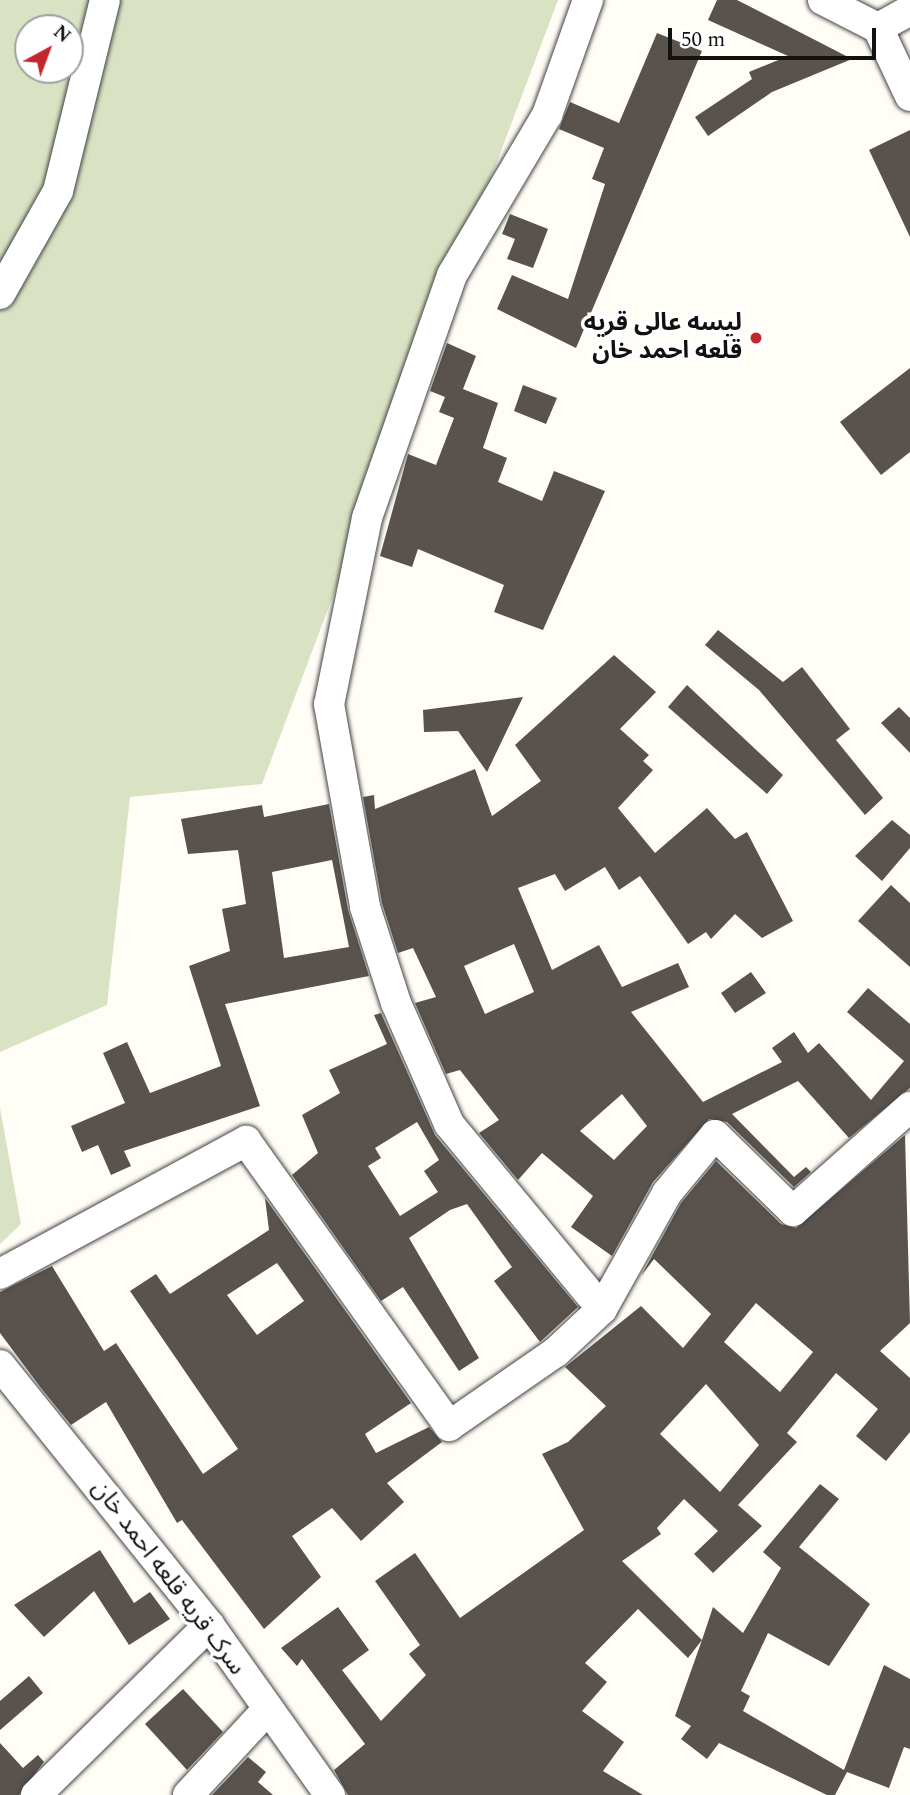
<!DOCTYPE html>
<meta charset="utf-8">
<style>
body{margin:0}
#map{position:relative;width:910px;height:1795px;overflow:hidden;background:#fffdf5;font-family:Spectral,"Noto Sans Arabic",serif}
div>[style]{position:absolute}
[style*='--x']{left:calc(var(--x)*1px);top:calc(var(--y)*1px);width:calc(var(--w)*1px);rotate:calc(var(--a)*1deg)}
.cemetery>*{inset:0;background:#d9e3c4}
.building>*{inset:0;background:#5a524d}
.roads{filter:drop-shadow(0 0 2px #444) drop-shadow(0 0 2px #444)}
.minor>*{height:30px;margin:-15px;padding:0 15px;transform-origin:15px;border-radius:15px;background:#fff}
.dots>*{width:19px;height:19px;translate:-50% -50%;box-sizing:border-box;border:4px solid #fff;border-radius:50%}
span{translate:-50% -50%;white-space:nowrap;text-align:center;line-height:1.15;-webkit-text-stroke:7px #fff;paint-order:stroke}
.poi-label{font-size:24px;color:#111;font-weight:700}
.right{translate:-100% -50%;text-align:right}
.street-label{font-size:24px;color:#111}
.north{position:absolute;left:14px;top:14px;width:70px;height:70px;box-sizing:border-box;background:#fff;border:2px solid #a0a0a0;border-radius:50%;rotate:41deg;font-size:19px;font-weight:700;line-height:28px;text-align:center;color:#111}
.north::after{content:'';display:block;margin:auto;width:24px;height:32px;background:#c4262e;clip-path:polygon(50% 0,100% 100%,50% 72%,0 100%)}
.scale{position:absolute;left:668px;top:28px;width:208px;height:32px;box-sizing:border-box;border:4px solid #111;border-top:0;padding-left:9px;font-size:21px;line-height:24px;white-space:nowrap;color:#111;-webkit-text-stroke:5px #fff;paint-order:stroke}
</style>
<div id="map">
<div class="cemetery">
<i style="clip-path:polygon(evenodd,0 0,558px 0,262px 784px,130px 797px,107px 1005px,0 1052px,0 0,28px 28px,70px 28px,70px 70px,28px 70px,28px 28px)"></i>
<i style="clip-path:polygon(0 1108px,21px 1224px,0 1244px)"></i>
</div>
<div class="building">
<i style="clip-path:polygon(717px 0,737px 0,852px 59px,772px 92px,708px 136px,695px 117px,752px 79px,749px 72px,788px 56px,708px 20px)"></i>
<i style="clip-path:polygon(657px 33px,702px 51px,576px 348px,497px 309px,512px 275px,568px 299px,605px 184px,592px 179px,604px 148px,559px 129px,570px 102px,619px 123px)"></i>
<i style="clip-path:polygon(910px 130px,910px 237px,869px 150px)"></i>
<i style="clip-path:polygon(510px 214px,548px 229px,533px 268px,507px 259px,515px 239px,502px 234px)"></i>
<i style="clip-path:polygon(447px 343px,476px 356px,463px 389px,498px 403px,483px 448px,507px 458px,498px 482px,542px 501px,554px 471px,605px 491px,543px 630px,494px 612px,504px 585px,418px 549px,412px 567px,380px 556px,408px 454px,436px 465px,454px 418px,439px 412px,445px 397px,430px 391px)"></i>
<i style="clip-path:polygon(910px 368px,910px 452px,881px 475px,840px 422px)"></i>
<i style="clip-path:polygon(523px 385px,557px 398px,546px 424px,514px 411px)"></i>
<i style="clip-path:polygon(718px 630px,783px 682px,802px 667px,850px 729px,836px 740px,883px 798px,865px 815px,759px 690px,705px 645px)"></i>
<i style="clip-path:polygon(evenodd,614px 655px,656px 692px,620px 729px,649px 755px,643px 761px,653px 770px,618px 808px,655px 853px,707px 808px,735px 839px,747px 832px,793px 921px,762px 938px,735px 914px,711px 939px,706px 932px,688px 944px,640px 876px,619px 890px,605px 867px,565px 891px,555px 874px,518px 888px,552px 970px,599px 945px,622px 987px,678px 963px,689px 987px,631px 1012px,703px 1102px,782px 1062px,772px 1048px,794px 1032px,808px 1053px,819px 1043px,871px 1100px,904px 1061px,847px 1012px,868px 988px,910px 1024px,910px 1088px,849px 1138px,798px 1081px,732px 1114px,794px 1177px,806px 1167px,811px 1172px,794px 1187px,727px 1122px,709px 1119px,653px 1182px,612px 1256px,571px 1227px,593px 1196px,542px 1153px,518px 1180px,479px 1133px,499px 1120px,460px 1070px,446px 1074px,415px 1003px,436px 997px,413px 948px,398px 953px,382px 903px,363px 797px,374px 795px,375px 809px,475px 769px,492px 816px,541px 781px,515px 745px,614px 655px,514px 944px,534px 992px,485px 1014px,464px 966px,514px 944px,614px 655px,622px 1094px,647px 1126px,614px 1160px,580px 1131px,622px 1094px)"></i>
<i style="clip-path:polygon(687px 685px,783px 775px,767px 794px,668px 707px)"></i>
<i style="clip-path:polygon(523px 697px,487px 772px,458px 731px,424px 732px,423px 710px)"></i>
<i style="clip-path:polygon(899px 707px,910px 718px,910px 753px,881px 723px)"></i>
<i style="clip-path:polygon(evenodd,329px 804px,348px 910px,369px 976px,225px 1004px,260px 1106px,124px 1151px,131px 1166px,111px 1175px,98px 1145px,82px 1152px,71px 1126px,125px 1103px,103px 1053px,127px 1042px,150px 1093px,221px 1066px,189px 966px,230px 951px,222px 909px,246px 904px,238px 850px,188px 854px,181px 819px,262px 805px,264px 817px,329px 804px,332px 860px,349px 947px,284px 958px,272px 872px,332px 860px)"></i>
<i style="clip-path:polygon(892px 820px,910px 835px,910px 848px,882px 881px,855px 856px)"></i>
<i style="clip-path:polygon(891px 885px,910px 903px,910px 967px,858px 921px)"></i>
<i style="clip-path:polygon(751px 972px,766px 993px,735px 1013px,721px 993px)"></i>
<i style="clip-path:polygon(evenodd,381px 1013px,435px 1135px,578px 1307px,540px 1342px,494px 1281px,512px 1267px,467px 1204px,450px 1210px,409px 1238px,479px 1358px,459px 1371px,403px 1287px,381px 1301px,292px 1175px,318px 1153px,302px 1115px,340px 1093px,329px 1070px,387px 1044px,374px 1015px,381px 1013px,417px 1122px,439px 1160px,424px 1171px,438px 1192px,400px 1216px,368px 1166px,381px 1158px,375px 1148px,417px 1122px)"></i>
<i style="clip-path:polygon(evenodd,905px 1135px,910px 1323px,880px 1351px,910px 1378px,910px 1432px,886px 1461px,856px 1436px,878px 1409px,836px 1373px,787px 1433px,797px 1442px,738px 1505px,762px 1526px,713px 1573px,694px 1554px,718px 1531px,684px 1499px,657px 1528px,661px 1534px,622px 1561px,702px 1640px,713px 1607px,743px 1633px,781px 1568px,763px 1552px,820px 1484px,839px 1499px,799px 1547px,870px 1604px,829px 1666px,768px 1633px,741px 1691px,750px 1696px,743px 1711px,844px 1770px,884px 1665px,910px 1679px,910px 1749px,904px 1747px,889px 1788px,847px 1772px,835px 1795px,827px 1795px,719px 1743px,707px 1759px,681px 1739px,691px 1726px,675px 1716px,702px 1640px,688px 1658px,638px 1609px,585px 1663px,607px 1682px,582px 1711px,624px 1742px,603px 1771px,643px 1795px,348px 1795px,334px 1770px,365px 1744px,302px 1659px,297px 1666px,281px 1648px,338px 1607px,369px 1650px,342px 1670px,381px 1721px,426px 1675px,409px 1654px,420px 1645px,375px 1581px,415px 1553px,460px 1618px,584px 1530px,542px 1454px,568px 1442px,606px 1406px,565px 1367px,641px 1306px,683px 1348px,711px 1314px,654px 1259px,641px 1276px,681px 1203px,716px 1161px,781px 1224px,796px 1228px,905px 1135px,756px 1303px,813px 1352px,780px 1392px,724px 1342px,756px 1303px,905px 1135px,706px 1384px,759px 1445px,720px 1492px,660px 1434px,706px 1384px)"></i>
<i style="clip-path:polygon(evenodd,265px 1198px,411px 1403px,365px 1434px,376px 1453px,429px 1427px,442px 1442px,387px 1483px,404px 1502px,361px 1541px,332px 1508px,292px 1536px,321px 1577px,264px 1629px,182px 1520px,177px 1523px,106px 1402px,71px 1425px,41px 1388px,0 1333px,0 1292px,52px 1266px,104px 1351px,116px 1343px,203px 1474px,238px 1449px,130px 1291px,156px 1274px,170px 1294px,269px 1230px,265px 1198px,277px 1263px,304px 1301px,257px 1335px,227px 1295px,277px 1263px)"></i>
<i style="clip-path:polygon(100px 1550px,134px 1603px,150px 1592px,170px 1619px,129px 1645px,94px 1591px,44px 1637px,14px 1605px)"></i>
<i style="clip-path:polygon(29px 1676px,43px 1693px,0 1730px,0 1701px)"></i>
<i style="clip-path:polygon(183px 1689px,223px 1732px,187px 1770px,145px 1724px)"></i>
<i style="clip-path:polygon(0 1743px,23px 1768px,38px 1755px,44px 1762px,19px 1795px,0 1795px)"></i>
<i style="clip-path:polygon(248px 1757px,266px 1772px,258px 1782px,273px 1795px,212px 1795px)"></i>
</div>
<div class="roads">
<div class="minor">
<i style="--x:588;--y:0;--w:122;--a:109.6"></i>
<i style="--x:547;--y:115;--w:186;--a:120.7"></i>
<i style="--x:452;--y:275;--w:257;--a:109.3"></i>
<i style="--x:367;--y:518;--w:190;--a:101.5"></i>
<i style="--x:329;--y:704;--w:206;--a:79.9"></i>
<i style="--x:365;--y:907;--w:101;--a:72.1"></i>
<i style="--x:396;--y:1003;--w:132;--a:66.3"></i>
<i style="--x:449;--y:1124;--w:240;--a:50.4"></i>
<i style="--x:823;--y:0;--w:62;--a:27"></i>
<i style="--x:878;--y:28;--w:75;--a:64.8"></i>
<i style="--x:878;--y:28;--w:37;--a:-29"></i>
<i style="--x:0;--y:294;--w:118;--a:-60.6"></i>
<i style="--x:58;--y:191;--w:197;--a:-76.2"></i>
<i style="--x:0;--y:1274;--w:280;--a:-28.4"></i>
<i style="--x:246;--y:1141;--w:350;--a:54.5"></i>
<i style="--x:449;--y:1426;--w:130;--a:-34.7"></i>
<i style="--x:556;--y:1352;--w:63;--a:-43.1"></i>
<i style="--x:602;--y:1309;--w:133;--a:-60.7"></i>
<i style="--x:667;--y:1193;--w:75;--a:-50.4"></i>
<i style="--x:715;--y:1135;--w:109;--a:44.3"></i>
<i style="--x:793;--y:1211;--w:157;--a:-41.6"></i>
<i style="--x:0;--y:1365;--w:334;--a:51.2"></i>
<i style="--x:209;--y:1625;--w:209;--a:54.6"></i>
<i style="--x:36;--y:1795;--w:243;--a:-44.5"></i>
<i style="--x:188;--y:1795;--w:116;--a:-47.1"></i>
</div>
</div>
<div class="dots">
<i style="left:756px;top:338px;background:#c4262e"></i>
</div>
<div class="poi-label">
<span class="right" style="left:742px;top:338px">لیسه عالی قریه<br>قلعه احمد خان</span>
</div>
<div class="street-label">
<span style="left:168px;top:1578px;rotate:53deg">سرک قریه قلعه احمد خان</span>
</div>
<div class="north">N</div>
<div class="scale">50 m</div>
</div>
